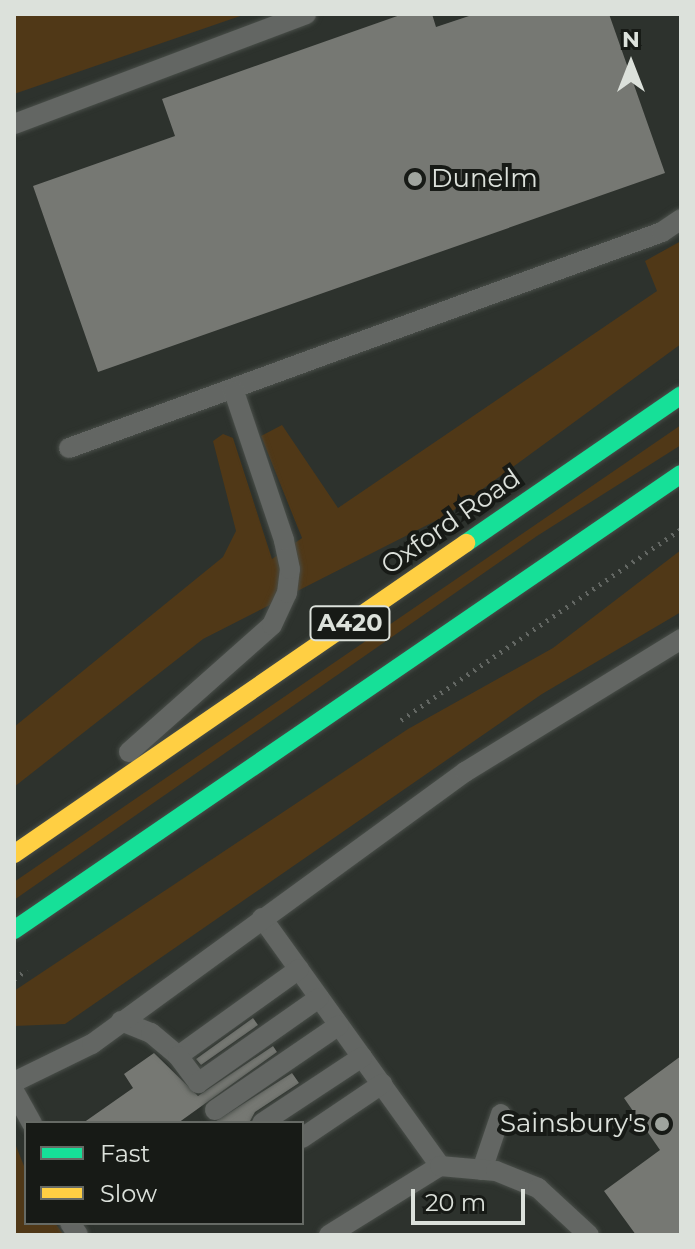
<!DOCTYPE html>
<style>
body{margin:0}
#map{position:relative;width:695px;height:1249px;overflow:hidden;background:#2d322d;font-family:Montserrat,sans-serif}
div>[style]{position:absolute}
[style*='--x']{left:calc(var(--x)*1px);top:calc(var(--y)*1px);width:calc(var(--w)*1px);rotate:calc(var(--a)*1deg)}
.green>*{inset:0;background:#503817}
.building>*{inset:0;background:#767873}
.path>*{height:5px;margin-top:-2.5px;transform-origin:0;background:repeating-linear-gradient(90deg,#636763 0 2px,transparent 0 8px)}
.roads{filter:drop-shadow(0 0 2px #494e49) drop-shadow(0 0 2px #494e49)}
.lane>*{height:20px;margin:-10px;padding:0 10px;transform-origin:10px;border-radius:10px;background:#636663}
.fast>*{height:18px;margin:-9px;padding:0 9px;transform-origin:9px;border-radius:9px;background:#16e098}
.slow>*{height:18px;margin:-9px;padding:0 9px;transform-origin:9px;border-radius:9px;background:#ffcf43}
.dots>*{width:22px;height:22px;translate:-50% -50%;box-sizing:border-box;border:4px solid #171a16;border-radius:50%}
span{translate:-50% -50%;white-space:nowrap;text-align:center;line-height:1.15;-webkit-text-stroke:8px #171a16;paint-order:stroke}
.shield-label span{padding:2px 6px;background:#171a16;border:2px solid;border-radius:6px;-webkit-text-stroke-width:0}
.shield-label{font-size:24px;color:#dce1db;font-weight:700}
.poi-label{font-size:26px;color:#dce1db}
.left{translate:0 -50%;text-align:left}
.right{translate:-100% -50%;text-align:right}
.street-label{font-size:26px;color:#dce1db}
.frame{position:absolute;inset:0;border:16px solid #dce1db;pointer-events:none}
.legend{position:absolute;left:24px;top:1121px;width:280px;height:104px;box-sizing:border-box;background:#171a16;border:2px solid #666a65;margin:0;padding:10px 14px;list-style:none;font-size:24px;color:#dce1db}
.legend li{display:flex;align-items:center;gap:16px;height:40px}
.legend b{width:40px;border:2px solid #666a65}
.north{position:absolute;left:591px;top:24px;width:80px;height:80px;-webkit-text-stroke:6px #171a16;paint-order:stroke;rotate:0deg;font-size:22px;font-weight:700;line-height:32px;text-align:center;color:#dce1db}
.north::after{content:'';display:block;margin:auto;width:28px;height:36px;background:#dce1db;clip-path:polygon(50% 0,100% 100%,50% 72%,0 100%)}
.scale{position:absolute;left:411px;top:1189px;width:114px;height:36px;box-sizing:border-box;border:4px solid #dce1db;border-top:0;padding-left:10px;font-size:24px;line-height:28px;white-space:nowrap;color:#dce1db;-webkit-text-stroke:6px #171a16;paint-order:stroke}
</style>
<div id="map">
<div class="green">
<i style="clip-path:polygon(14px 14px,246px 14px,14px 94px)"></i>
<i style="clip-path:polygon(681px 241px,681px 344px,447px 515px,203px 639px,14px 787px,14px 727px,223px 557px,236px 531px,213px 441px,223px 434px,233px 438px,272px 559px,302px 538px,261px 436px,282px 425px,338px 508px,657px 291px,645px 261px)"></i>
<i style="clip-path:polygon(681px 425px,681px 445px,537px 536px,14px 900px,14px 882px)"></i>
<i style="clip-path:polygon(681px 550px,681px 612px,542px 694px,65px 1024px,14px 1026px,14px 991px,408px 729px,553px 648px)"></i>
<i style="clip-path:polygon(14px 1141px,26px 1171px,26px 1223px,55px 1223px,64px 1235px,14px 1235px)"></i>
</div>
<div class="building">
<i style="clip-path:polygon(403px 14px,432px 14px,436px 27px,475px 14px,609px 14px,665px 173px,98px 372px,33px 186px,175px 136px,162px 99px)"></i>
<i style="clip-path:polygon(253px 1018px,258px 1025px,201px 1065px,196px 1059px)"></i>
<i style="clip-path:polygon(273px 1046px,277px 1052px,178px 1123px,83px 1123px,133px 1088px,124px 1074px,154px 1053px,198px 1096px)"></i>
<i style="clip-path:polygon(681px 1056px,681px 1235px,636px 1235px,604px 1191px,660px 1150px,624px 1098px)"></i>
<i style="clip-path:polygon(292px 1073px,299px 1083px,255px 1112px,249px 1123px,213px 1123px)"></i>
</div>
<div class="path">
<i style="--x:401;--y:720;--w:339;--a:-34.3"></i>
<i style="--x:14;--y:979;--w:16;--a:-35"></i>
</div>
<div class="roads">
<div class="lane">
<i style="--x:14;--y:124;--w:312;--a:-20.6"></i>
<i style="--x:69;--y:448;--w:631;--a:-20.01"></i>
<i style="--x:662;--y:232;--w:23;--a:-34"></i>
<i style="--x:129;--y:752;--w:191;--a:-41.6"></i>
<i style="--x:272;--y:625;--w:35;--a:-65"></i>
<i style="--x:287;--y:593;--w:24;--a:-83"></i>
<i style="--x:290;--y:569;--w:30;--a:-102"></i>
<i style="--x:284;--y:540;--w:157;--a:-108.6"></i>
<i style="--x:262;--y:918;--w:305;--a:54.3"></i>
<i style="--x:121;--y:1021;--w:32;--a:22"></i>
<i style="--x:151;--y:1033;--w:35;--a:40"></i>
<i style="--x:178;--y:1056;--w:149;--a:-35.7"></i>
<i style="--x:178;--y:1056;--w:34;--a:53"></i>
<i style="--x:198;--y:1083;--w:148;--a:-35.1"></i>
<i style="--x:14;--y:1082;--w:87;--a:-26"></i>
<i style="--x:92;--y:1044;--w:462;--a:-36.1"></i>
<i style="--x:465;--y:772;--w:254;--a:-31.6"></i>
<i style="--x:14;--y:1091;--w:37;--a:61"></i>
<i style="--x:215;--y:1110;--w:150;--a:-34.4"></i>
<i style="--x:262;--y:1123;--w:120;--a:-33.4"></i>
<i style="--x:302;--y:1138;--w:97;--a:-34"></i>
<i style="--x:482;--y:1170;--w:59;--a:-71.3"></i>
<i style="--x:70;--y:1223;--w:14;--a:56"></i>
<i style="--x:329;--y:1235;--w:131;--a:-31.9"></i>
<i style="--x:440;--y:1166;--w:56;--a:5.1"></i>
<i style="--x:496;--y:1171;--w:45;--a:22"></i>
<i style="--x:538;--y:1188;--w:69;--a:42.7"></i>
</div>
<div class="fast">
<i style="--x:466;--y:543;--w:261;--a:-34.5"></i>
<i style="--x:14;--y:930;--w:808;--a:-34.36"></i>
</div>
<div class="slow">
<i style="--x:14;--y:854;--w:549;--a:-34.53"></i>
</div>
</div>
<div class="dots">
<i style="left:415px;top:179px;background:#9fa49e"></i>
<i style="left:662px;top:1124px;background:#9fa49e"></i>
</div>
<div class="shield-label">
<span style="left:350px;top:623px">A420</span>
</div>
<div class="poi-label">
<span class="left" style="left:431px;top:179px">Dunelm</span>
<span class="right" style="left:646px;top:1124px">Sainsbury's</span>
</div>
<div class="street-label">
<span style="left:451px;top:522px;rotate:-35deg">Oxford Road</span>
</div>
<div class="frame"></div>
<ul class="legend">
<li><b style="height:10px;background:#16e098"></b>Fast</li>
<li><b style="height:10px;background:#ffcf43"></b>Slow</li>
</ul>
<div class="north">N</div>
<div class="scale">20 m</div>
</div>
